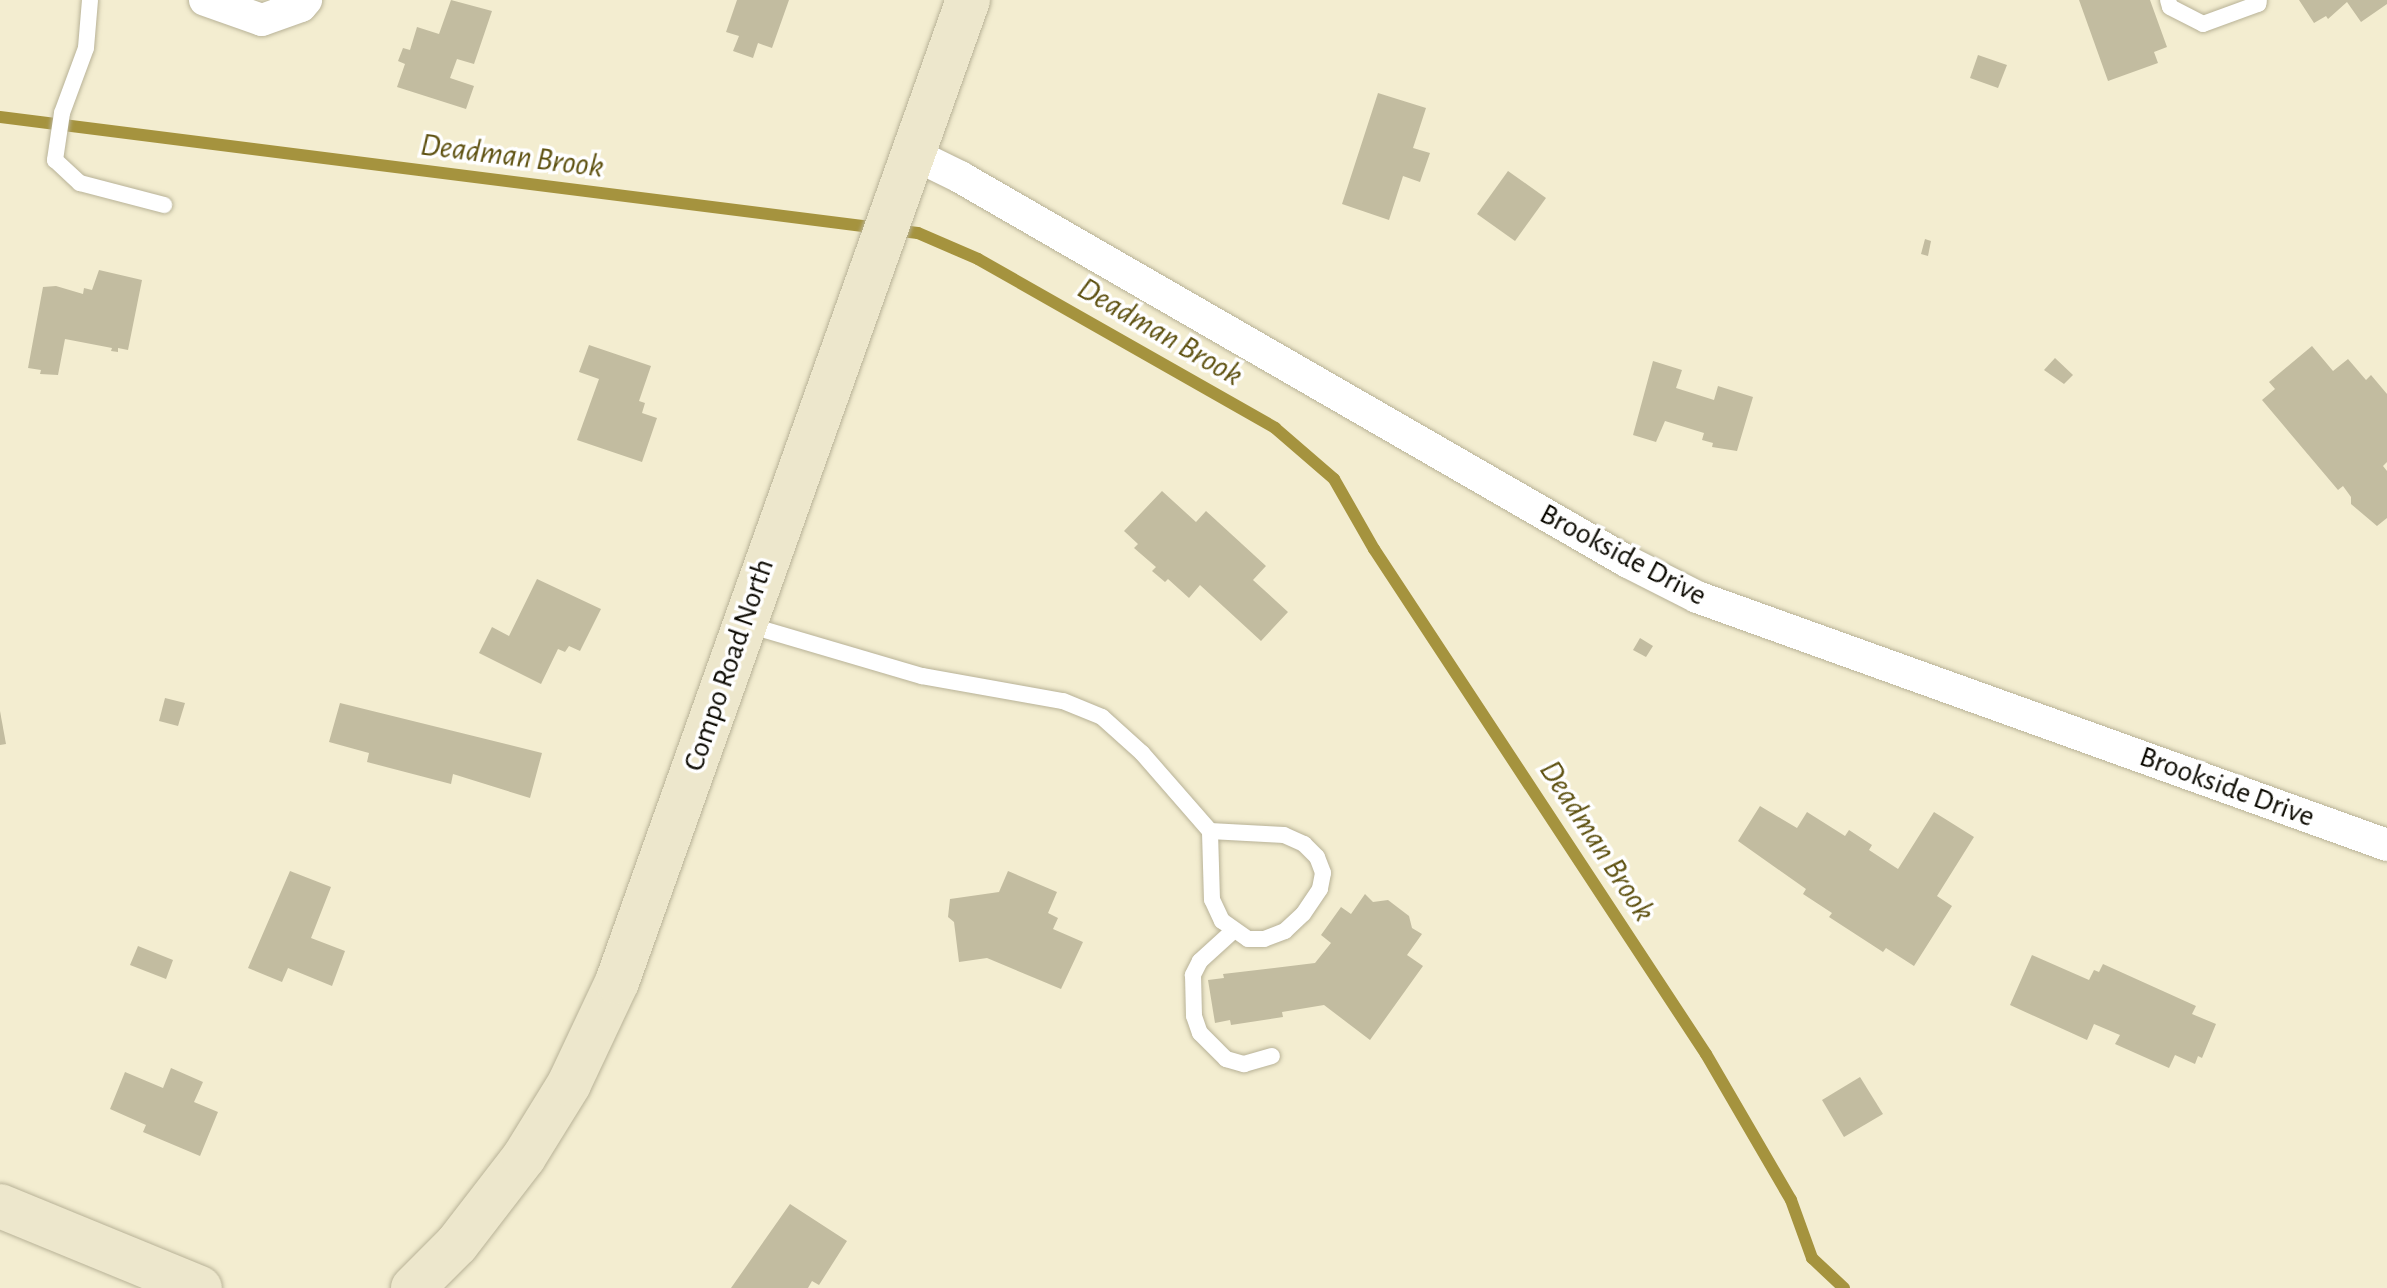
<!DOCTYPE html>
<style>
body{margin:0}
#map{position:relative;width:2387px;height:1288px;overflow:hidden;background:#f3edd0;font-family:"Alegreya Sans",sans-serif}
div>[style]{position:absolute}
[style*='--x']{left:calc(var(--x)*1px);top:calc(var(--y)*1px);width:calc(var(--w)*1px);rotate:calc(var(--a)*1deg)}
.stream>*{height:12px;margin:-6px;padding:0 6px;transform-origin:6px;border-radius:6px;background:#a5933e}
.building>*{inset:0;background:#c2bca0}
.roads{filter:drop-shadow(0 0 2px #b8b297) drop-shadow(0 0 2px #b8b297)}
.service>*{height:16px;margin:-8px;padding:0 8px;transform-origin:8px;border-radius:8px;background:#fff}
.minor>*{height:32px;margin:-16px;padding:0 16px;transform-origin:16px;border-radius:16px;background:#fff}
.secondary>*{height:44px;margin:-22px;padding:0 22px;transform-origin:22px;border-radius:22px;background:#ede7cc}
span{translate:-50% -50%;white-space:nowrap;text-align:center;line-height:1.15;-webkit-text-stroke:7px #fff;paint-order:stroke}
.street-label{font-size:30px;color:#0e0c04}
.water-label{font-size:32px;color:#5f5212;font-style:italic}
</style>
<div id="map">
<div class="stream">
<i style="--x:0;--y:117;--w:925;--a:7.2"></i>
<i style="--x:918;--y:233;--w:65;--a:23.4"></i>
<i style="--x:978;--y:259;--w:342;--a:29.6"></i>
<i style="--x:1275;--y:428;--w:78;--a:40.8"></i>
<i style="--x:1334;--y:479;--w:81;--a:60.3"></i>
<i style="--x:1374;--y:549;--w:604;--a:56.68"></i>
<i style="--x:1706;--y:1054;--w:169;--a:59.8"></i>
<i style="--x:1791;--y:1200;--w:62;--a:70.1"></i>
<i style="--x:1812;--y:1258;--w:44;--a:43.2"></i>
</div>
<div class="building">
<i style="clip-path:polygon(451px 0,492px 11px,474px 64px,457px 59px,450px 78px,474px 86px,466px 109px,397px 87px,405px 64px,398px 61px,403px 48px,410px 50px,417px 27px,439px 34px)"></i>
<i style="clip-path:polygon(737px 0,789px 0,772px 48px,758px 43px,753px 58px,733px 51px,739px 36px,726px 32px)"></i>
<i style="clip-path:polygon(2079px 0,2150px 0,2167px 47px,2154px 52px,2158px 63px,2108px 81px)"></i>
<i style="clip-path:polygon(2299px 0,2387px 0,2387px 4px,2361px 22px,2347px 2px,2328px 19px,2326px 16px,2314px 23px)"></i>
<i style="clip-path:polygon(1978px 55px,2007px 65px,1998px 88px,1970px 78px)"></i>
<i style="clip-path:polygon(1378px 93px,1426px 108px,1413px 148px,1430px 153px,1420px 182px,1403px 176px,1389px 220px,1342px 204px)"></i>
<i style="clip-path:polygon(1508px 171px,1546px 198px,1515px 241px,1477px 214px)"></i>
<i style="clip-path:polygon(1925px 239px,1931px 241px,1928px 256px,1921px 254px)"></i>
<i style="clip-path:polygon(99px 270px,142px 280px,128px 350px,118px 348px,118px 352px,111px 351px,112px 348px,65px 339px,58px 375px,40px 374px,41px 370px,28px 368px,43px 287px,56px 286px,83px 294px,84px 288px,92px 290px)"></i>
<i style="clip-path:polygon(589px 345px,651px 366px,639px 401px,645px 403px,642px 413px,657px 418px,642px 462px,577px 440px,599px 379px,579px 372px)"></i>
<i style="clip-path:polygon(2312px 346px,2333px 371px,2348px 359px,2366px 380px,2371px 375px,2387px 394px,2387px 462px,2383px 466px,2387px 471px,2387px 518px,2377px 526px,2351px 504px,2351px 497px,2343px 486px,2338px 490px,2262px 400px,2275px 389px,2269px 382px)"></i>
<i style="clip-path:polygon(2055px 358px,2073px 375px,2064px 384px,2044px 370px)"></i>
<i style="clip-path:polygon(1653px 361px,1682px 370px,1676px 388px,1714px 400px,1718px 386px,1753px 397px,1737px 451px,1712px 447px,1713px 443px,1702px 440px,1704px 433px,1665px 421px,1656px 442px,1633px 435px)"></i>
<i style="clip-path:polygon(1162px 491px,1196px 522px,1206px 511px,1266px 566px,1253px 580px,1288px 612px,1261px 641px,1200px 585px,1189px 598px,1168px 579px,1165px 582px,1152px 571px,1156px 567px,1134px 548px,1138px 544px,1124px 531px)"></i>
<i style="clip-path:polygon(537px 579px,601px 609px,580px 651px,569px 646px,565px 652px,558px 649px,541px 684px,479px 653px,492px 627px,509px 636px)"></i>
<i style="clip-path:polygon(1640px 638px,1653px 646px,1646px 657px,1633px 650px)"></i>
<i style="clip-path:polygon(165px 698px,185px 703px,178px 726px,159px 721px)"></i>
<i style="clip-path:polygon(340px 703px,542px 753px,530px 798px,453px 774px,451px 784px,367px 762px,369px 753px,329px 742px)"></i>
<i style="clip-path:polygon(0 711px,6px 744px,0 745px)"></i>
<i style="clip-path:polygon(1760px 806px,1797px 828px,1807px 812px,1845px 836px,1849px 830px,1872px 845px,1869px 850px,1898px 869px,1934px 812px,1974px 837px,1937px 896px,1952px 906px,1914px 966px,1886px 948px,1883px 952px,1829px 917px,1832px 913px,1803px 894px,1806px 889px,1738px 841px)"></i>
<i style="clip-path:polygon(290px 871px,331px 887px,311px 938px,345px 951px,332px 986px,288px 968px,282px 982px,248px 968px)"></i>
<i style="clip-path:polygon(1008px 871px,1057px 892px,1048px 913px,1058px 918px,1053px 929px,1083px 942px,1061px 989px,987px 958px,959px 962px,954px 922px,948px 917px,950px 899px,999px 892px)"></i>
<i style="clip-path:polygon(1365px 894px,1373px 902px,1388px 900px,1409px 916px,1412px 928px,1422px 934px,1407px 955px,1423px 966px,1370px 1040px,1324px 1005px,1282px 1012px,1283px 1017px,1231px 1025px,1230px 1020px,1215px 1023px,1208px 980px,1224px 978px,1223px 974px,1315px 963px,1331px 943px,1321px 935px,1341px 907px,1351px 914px)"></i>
<i style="clip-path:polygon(138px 946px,173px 960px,166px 979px,130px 965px)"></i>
<i style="clip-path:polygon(2032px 955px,2089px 980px,2094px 970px,2099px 972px,2103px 964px,2196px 1006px,2192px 1014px,2216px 1024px,2202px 1058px,2198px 1056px,2195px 1064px,2175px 1055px,2169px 1068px,2115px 1044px,2120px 1035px,2094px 1024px,2087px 1040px,2010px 1005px)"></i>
<i style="clip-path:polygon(171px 1068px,203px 1082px,194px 1102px,218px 1112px,200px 1156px,143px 1132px,146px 1125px,110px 1109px,125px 1072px,163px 1088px)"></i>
<i style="clip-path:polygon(1860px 1077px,1883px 1114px,1844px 1137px,1822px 1100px)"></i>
<i style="clip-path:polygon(790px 1204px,847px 1241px,819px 1285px,812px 1281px,808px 1288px,731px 1288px)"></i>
</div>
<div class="roads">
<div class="service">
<i style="--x:90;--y:0;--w:48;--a:94.8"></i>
<i style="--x:86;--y:48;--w:69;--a:110.3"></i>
<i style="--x:62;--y:113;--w:48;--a:98.5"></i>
<i style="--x:55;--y:160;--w:34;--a:43"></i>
<i style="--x:80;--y:183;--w:87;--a:14.7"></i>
<i style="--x:2168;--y:0;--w:7;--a:74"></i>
<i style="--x:2170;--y:7;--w:37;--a:27"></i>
<i style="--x:2203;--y:24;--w:59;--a:-20"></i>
<i style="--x:2258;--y:4;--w:4;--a:-76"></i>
<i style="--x:745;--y:624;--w:184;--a:16.4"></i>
<i style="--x:922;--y:676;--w:143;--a:10.1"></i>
<i style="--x:1063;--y:701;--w:42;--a:22.3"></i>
<i style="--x:1102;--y:717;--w:54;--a:42"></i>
<i style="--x:1142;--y:753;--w:103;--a:48.9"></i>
<i style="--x:1210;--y:831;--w:74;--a:3.1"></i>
<i style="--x:1284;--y:835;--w:22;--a:24"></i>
<i style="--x:1304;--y:844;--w:18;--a:45"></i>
<i style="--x:1317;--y:857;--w:17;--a:69"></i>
<i style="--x:1323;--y:873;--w:16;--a:101"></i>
<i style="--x:1320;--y:889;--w:30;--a:124"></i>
<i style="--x:1303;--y:914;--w:25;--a:137"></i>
<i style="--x:1285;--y:931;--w:22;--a:159"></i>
<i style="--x:1264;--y:939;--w:16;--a:180"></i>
<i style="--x:1248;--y:939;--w:32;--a:-145"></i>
<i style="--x:1222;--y:921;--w:23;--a:-115"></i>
<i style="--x:1212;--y:900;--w:69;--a:-91.7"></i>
<i style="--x:1233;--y:931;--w:45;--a:137.7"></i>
<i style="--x:1200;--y:961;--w:16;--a:117"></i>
<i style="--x:1193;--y:975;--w:41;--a:88.6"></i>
<i style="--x:1194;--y:1016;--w:18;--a:71"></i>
<i style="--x:1200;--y:1033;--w:37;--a:45"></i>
<i style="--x:1226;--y:1059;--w:19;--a:16"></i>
<i style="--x:1244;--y:1064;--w:29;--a:-16"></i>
</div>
<div class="minor">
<i style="--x:205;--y:0;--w:60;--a:19.3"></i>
<i style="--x:262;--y:20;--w:41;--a:-19.7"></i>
<i style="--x:301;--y:6;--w:8;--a:-50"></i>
<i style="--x:911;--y:153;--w:55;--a:26.1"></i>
<i style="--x:960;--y:177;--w:771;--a:29.96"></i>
<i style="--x:1628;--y:562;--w:77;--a:26.9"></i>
<i style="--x:1697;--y:597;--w:733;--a:19.77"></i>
</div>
<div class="secondary">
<i style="--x:0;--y:1206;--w:216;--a:22.3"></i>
<i style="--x:413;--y:1288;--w:62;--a:-45"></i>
<i style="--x:457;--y:1244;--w:110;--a:-52.4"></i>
<i style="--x:524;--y:1157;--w:86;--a:-58.3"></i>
<i style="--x:569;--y:1084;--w:113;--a:-64.8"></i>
<i style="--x:617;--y:982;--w:1043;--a:-70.33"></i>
</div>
</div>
<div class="street-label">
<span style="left:1623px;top:555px;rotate:28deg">Brookside Drive</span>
<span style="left:729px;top:665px;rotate:-71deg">Compo Road North</span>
<span style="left:2227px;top:787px;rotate:20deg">Brookside Drive</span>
</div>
<div class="water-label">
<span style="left:512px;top:156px;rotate:7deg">Deadman Brook</span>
<span style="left:1160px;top:332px;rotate:30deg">Deadman Brook</span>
<span style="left:1597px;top:841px;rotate:57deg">Deadman Brook</span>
</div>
</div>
